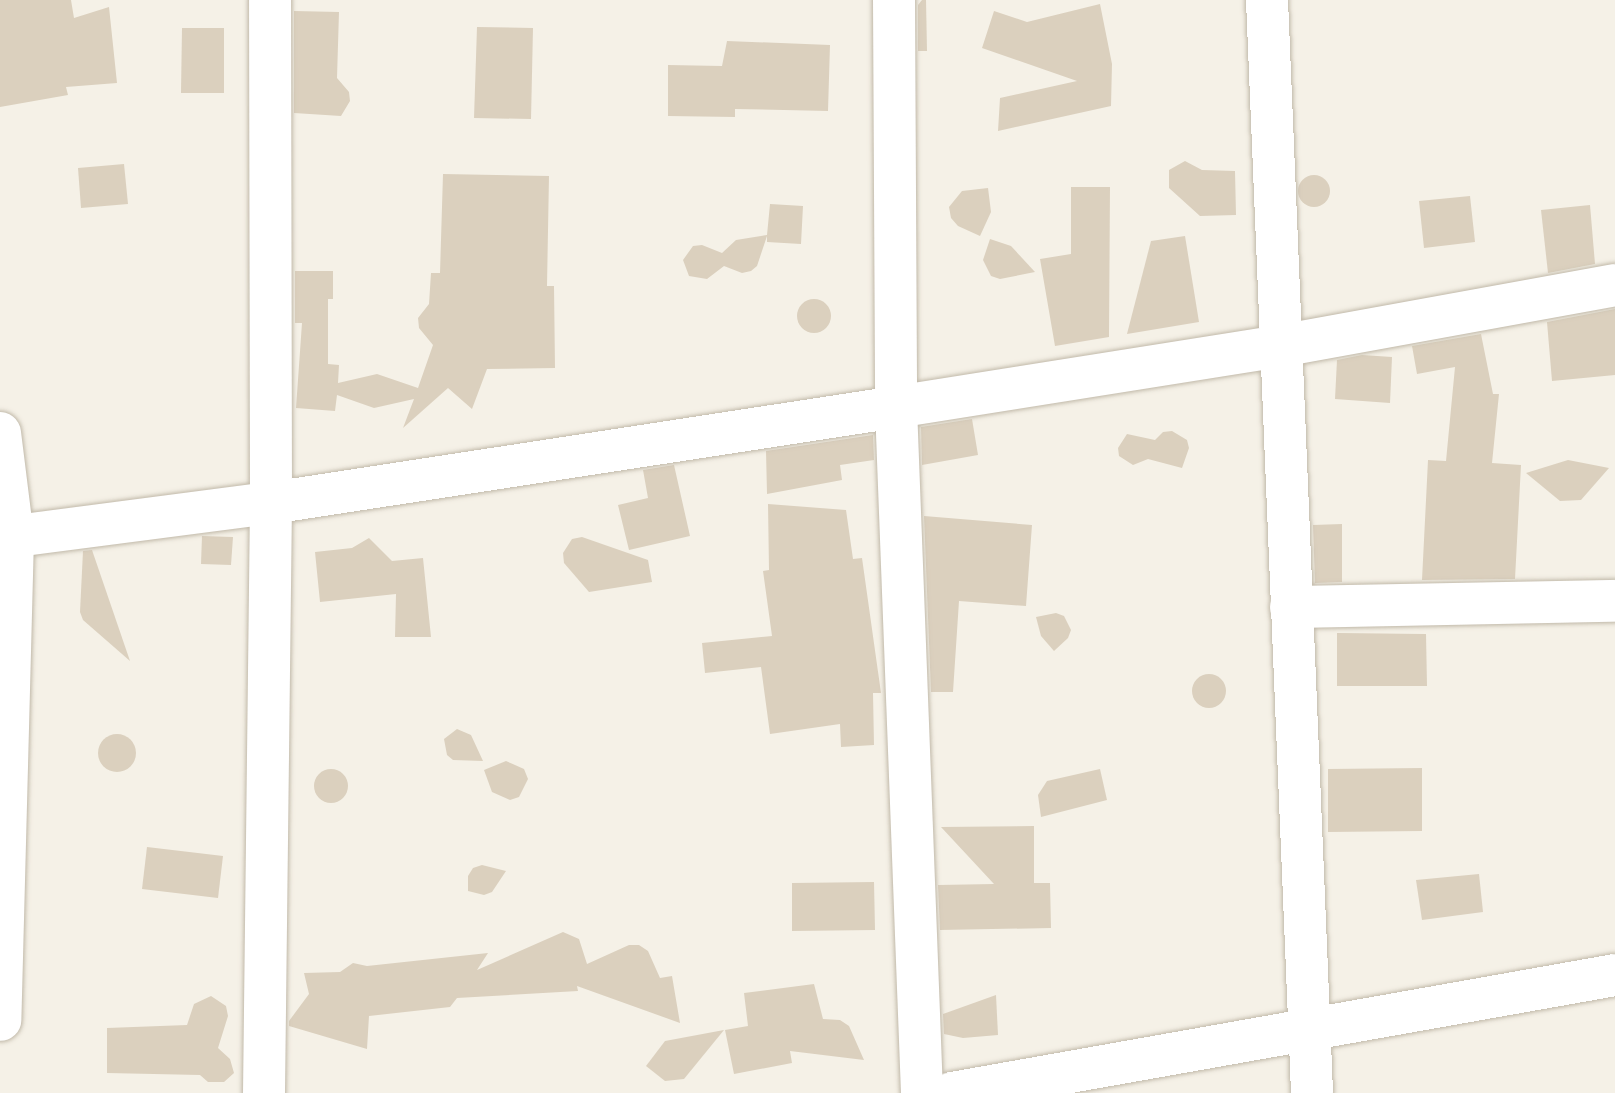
<!DOCTYPE html>
<style>
body{margin:0}
#map{position:relative;width:1615px;height:1093px;overflow:hidden;background:#f5f1e7;font-family:"Roboto Condensed",sans-serif}
div>[style]{position:absolute}
[style*='--x']{left:calc(var(--x)*1px);top:calc(var(--y)*1px);width:calc(var(--w)*1px);rotate:calc(var(--a)*1deg)}
.building>*{inset:0;background:#dbd0be}
.round{border-radius:50%}
.roads{filter:drop-shadow(0 0 2px #c1b9a9) drop-shadow(0 0 2px #c1b9a9)}
.street>*{height:42px;margin:-21px;padding:0 21px;transform-origin:21px;border-radius:21px;background:#fff}
span{translate:-50% -50%;white-space:nowrap;text-align:center;line-height:1.15;-webkit-text-stroke:8px #fff;paint-order:stroke}
</style>
<div id="map">
<div class="building">
<i style="clip-path:polygon(0 0,71px 0,74px 18px,109px 7px,117px 83px,66px 87px,68px 95px,0 107px)"></i>
<i style="clip-path:polygon(922px 0,926px 0,927px 51px,918px 51px,918px 5px)"></i>
<i style="clip-path:polygon(1100px 4px,1112px 64px,1111px 106px,998px 131px,1000px 98px,1077px 81px,982px 48px,994px 11px,1027px 22px)"></i>
<i style="clip-path:polygon(294px 11px,339px 12px,337px 78px,349px 92px,350px 101px,341px 116px,294px 113px)"></i>
<i style="clip-path:polygon(477px 27px,533px 28px,531px 119px,474px 118px)"></i>
<i style="clip-path:polygon(182px 28px,224px 28px,224px 93px,181px 93px)"></i>
<i style="clip-path:polygon(727px 41px,830px 45px,828px 111px,735px 109px,735px 117px,668px 116px,668px 65px,722px 66px)"></i>
<i style="clip-path:polygon(1185px 161px,1202px 170px,1235px 171px,1236px 215px,1200px 216px,1169px 188px,1169px 170px)"></i>
<i style="clip-path:polygon(124px 164px,128px 204px,81px 208px,78px 168px)"></i>
<i style="clip-path:polygon(443px 174px,549px 176px,547px 286px,554px 286px,555px 368px,487px 369px,472px 409px,448px 388px,403px 428px,414px 399px,374px 408px,337px 395px,335px 411px,296px 408px,302px 323px,295px 323px,295px 271px,333px 271px,333px 299px,328px 299px,328px 364px,339px 365px,338px 383px,377px 374px,418px 388px,433px 345px,419px 328px,418px 318px,429px 304px,431px 273px,440px 273px)"></i>
<i class="round" style="left:1298px;top:175px;width:32px;height:32px"></i>
<i style="clip-path:polygon(1071px 187px,1110px 187px,1109px 337px,1055px 346px,1040px 259px,1071px 254px)"></i>
<i style="clip-path:polygon(988px 188px,991px 212px,980px 236px,958px 226px,951px 218px,949px 207px,962px 191px)"></i>
<i style="clip-path:polygon(1470px 196px,1475px 242px,1424px 248px,1419px 201px)"></i>
<i style="clip-path:polygon(770px 204px,803px 206px,801px 244px,767px 242px,767px 236px,757px 266px,751px 271px,742px 273px,724px 266px,707px 279px,689px 276px,683px 260px,693px 246px,702px 245px,722px 253px,736px 240px,767px 235px)"></i>
<i style="clip-path:polygon(1590px 205px,1595px 264px,1548px 273px,1541px 210px)"></i>
<i style="clip-path:polygon(1185px 236px,1199px 322px,1127px 334px,1151px 241px)"></i>
<i style="clip-path:polygon(990px 239px,1011px 246px,1035px 272px,1000px 279px,991px 276px,983px 260px)"></i>
<i class="round" style="left:797px;top:299px;width:34px;height:34px"></i>
<i style="clip-path:polygon(1615px 309px,1615px 375px,1552px 381px,1547px 322px)"></i>
<i style="clip-path:polygon(1481px 334px,1493px 394px,1499px 394px,1492px 463px,1521px 465px,1515px 579px,1422px 580px,1428px 460px,1446px 461px,1455px 367px,1417px 374px,1412px 346px)"></i>
<i style="clip-path:polygon(1362px 355px,1392px 357px,1390px 403px,1335px 399px,1337px 360px)"></i>
<i style="clip-path:polygon(972px 419px,978px 455px,922px 465px,921px 427px)"></i>
<i style="clip-path:polygon(1172px 431px,1187px 440px,1189px 448px,1182px 468px,1148px 459px,1133px 465px,1119px 456px,1118px 448px,1127px 434px,1155px 440px,1163px 432px)"></i>
<i style="clip-path:polygon(873px 435px,874px 460px,840px 465px,842px 480px,767px 494px,766px 451px)"></i>
<i style="clip-path:polygon(1568px 460px,1609px 468px,1581px 500px,1560px 501px,1526px 473px)"></i>
<i style="clip-path:polygon(674px 465px,690px 536px,629px 550px,618px 505px,648px 498px,643px 470px)"></i>
<i style="clip-path:polygon(768px 504px,846px 510px,853px 559px,862px 558px,881px 693px,873px 693px,874px 745px,841px 747px,840px 724px,770px 734px,761px 667px,705px 673px,702px 643px,772px 636px,763px 571px,769px 570px)"></i>
<i style="clip-path:polygon(924px 516px,1032px 525px,1026px 606px,959px 601px,953px 692px,931px 692px)"></i>
<i style="clip-path:polygon(1342px 524px,1342px 582px,1315px 583px,1313px 525px)"></i>
<i style="clip-path:polygon(202px 536px,233px 537px,231px 565px,201px 564px)"></i>
<i style="clip-path:polygon(582px 537px,648px 560px,652px 582px,589px 592px,564px 563px,563px 553px,572px 539px)"></i>
<i style="clip-path:polygon(369px 538px,392px 561px,423px 558px,431px 637px,395px 637px,396px 594px,320px 602px,315px 552px,352px 548px)"></i>
<i style="clip-path:polygon(92px 550px,130px 661px,83px 620px,80px 612px,83px 551px)"></i>
<i style="clip-path:polygon(1056px 613px,1064px 616px,1071px 630px,1068px 638px,1054px 651px,1041px 636px,1036px 617px)"></i>
<i style="clip-path:polygon(1337px 633px,1426px 634px,1427px 686px,1337px 686px)"></i>
<i class="round" style="left:1192px;top:674px;width:34px;height:34px"></i>
<i style="clip-path:polygon(457px 729px,471px 735px,483px 761px,453px 760px,447px 755px,444px 739px)"></i>
<i class="round" style="left:98px;top:734px;width:38px;height:38px"></i>
<i style="clip-path:polygon(506px 761px,524px 769px,528px 779px,519px 797px,510px 800px,492px 792px,484px 770px)"></i>
<i style="clip-path:polygon(1422px 768px,1422px 831px,1328px 832px,1328px 769px)"></i>
<i style="clip-path:polygon(1100px 769px,1107px 800px,1041px 817px,1038px 795px,1047px 781px)"></i>
<i class="round" style="left:314px;top:769px;width:34px;height:34px"></i>
<i style="clip-path:polygon(1034px 826px,1034px 883px,1050px 883px,1051px 928px,940px 930px,938px 885px,994px 884px,941px 827px)"></i>
<i style="clip-path:polygon(147px 847px,223px 856px,218px 898px,142px 889px)"></i>
<i style="clip-path:polygon(482px 865px,506px 871px,492px 892px,484px 895px,468px 891px,468px 876px,473px 868px)"></i>
<i style="clip-path:polygon(1479px 874px,1483px 912px,1422px 920px,1416px 880px)"></i>
<i style="clip-path:polygon(874px 882px,875px 930px,792px 931px,792px 883px)"></i>
<i style="clip-path:polygon(563px 932px,579px 939px,587px 964px,629px 945px,639px 945px,648px 951px,660px 978px,672px 976px,680px 1023px,577px 986px,578px 991px,457px 998px,450px 1007px,369px 1016px,367px 1049px,289px 1026px,289px 1021px,309px 994px,304px 973px,340px 972px,353px 963px,367px 966px,488px 953px,477px 970px)"></i>
<i style="clip-path:polygon(814px 984px,823px 1019px,840px 1020px,849px 1026px,864px 1060px,790px 1051px,792px 1063px,734px 1074px,725px 1030px,748px 1026px,744px 993px)"></i>
<i style="clip-path:polygon(996px 995px,998px 1035px,963px 1038px,944px 1034px,943px 1014px)"></i>
<i style="clip-path:polygon(211px 996px,226px 1006px,228px 1016px,218px 1048px,230px 1059px,234px 1073px,224px 1082px,208px 1082px,200px 1075px,107px 1073px,107px 1028px,187px 1025px,194px 1004px)"></i>
<i style="clip-path:polygon(724px 1030px,684px 1079px,665px 1081px,646px 1066px,665px 1041px)"></i>
</div>
<div class="roads">
<div class="street">
<i style="--x:894;--y:0;--w:407;--a:89.7"></i>
<i style="--x:896;--y:407;--w:686;--a:87.83"></i>
<i style="--x:1267;--y:0;--w:1094;--a:87.64"></i>
<i style="--x:0;--y:433;--w:105;--a:82.9"></i>
<i style="--x:13;--y:537;--w:483;--a:91.5"></i>
<i style="--x:0;--y:538;--w:273;--a:-7.4"></i>
<i style="--x:271;--y:503;--w:632;--a:-8.73"></i>
<i style="--x:896;--y:407;--w:389;--a:-9"></i>
<i style="--x:1280;--y:346;--w:341;--a:-10.3"></i>
<i style="--x:1291;--y:607;--w:324;--a:-1.1"></i>
<i style="--x:264;--y:1093;--w:590;--a:-89.32"></i>
<i style="--x:271;--y:503;--w:503;--a:-90.11"></i>
<i style="--x:952;--y:1093;--w:673;--a:-10.09"></i>
</div>
</div>
</div>
